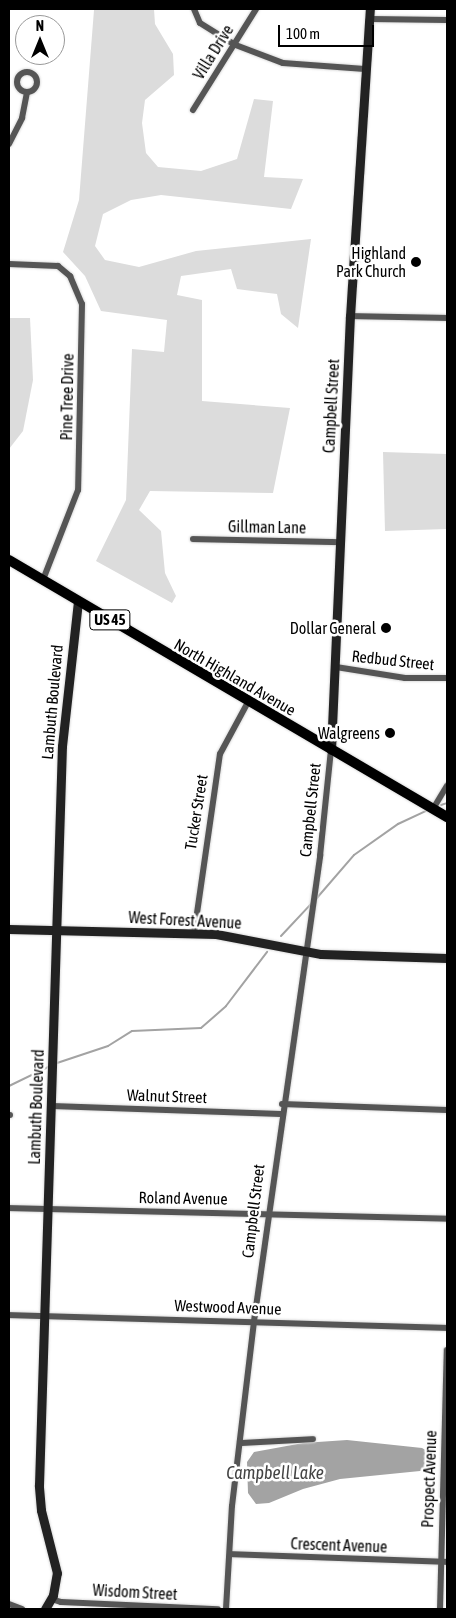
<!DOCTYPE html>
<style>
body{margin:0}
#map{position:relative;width:456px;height:1618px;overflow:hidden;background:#fff;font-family:"Asap Condensed",sans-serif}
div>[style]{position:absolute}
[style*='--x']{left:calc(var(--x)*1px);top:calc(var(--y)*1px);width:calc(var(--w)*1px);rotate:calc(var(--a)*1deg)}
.green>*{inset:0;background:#dcdcdc}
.water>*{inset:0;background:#a3a3a3}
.stream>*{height:2px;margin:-1px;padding:0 1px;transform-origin:1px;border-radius:1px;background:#a3a3a3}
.roads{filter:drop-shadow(0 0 1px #dbdbdb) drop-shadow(0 0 1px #dbdbdb)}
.street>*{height:6px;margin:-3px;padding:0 3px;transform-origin:3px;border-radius:3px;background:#555}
.street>.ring{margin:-3px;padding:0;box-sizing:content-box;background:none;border:6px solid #555;border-radius:50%}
.secondary>*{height:9px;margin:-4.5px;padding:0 4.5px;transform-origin:4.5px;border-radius:4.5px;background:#222}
.primary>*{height:10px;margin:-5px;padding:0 5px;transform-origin:5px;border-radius:5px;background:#000}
.dots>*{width:14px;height:14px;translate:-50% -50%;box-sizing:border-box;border:2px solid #fff;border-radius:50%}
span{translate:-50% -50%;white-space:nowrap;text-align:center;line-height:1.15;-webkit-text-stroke:5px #fff;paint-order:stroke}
.shield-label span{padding:1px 4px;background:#fff;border:1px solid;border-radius:4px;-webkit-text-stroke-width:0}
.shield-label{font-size:15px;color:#000;font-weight:700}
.street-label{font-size:16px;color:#000}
.poi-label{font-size:16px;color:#000}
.right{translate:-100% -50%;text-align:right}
.water-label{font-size:18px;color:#444;font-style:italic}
.frame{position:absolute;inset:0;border:10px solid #000;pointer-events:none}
.north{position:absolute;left:15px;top:15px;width:50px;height:50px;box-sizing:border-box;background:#fff;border:1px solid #999;border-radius:50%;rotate:0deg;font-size:14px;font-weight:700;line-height:20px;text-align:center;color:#000}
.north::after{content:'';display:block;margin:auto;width:18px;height:22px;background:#000;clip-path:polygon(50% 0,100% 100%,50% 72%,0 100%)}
.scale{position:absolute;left:278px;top:25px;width:96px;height:22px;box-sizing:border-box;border:2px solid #000;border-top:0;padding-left:6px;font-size:15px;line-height:18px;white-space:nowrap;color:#000;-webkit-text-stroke:4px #fff;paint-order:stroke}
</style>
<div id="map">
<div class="green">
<i style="clip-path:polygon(77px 9px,154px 9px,155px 24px,173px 54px,174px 75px,145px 100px,142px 123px,146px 153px,158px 167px,201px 171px,237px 159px,254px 99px,273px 101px,264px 177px,303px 179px,291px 209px,161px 195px,131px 200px,103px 214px,95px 246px,105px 260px,139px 267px,196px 251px,311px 239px,298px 328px,281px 314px,277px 294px,237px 289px,231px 269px,181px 276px,177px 295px,202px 300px,202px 401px,290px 408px,273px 493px,150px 491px,139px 510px,161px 531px,165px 573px,176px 596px,172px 603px,96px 561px,126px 500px,132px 349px,164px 352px,167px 320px,101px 311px,85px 276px,63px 252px,79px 200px,94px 10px)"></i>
<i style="clip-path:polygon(9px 318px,30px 318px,33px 380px,23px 431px,9px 449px)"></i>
<i style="clip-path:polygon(383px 452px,447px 454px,447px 529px,385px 531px)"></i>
</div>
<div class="water">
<i style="clip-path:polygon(347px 1440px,422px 1448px,434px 1455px,432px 1465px,420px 1471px,340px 1479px,303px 1489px,269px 1503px,256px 1504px,248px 1493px,247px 1462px,254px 1452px,303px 1443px)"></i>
</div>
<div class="stream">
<i style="--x:441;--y:805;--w:6;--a:-18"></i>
<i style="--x:316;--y:899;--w:58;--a:-49.2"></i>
<i style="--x:354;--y:855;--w:54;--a:-35.2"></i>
<i style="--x:398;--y:824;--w:31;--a:-25"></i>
<i style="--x:281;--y:936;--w:44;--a:-46.8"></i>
<i style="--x:54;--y:1064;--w:57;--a:-18.4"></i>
<i style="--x:108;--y:1046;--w:28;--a:-32"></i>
<i style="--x:132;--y:1031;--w:69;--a:-2.5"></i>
<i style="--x:201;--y:1028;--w:33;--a:-41"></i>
<i style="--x:226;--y:1006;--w:68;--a:-52.8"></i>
<i style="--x:9;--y:1086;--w:46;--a:-26"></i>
</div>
<div class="roads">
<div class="street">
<i style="--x:194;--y:9;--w:15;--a:67"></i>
<i style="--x:200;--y:23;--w:39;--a:32"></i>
<i style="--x:233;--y:44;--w:53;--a:20.8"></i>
<i style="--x:283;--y:63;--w:82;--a:4.2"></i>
<i style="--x:370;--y:19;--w:77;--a:0.7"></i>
<i class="ring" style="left:17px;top:72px;width:14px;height:14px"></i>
<i style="--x:193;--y:110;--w:119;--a:-58"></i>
<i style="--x:9;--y:144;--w:29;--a:-63"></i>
<i style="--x:22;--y:118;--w:25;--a:-79"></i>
<i style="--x:9;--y:264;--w:49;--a:2.3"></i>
<i style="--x:58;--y:266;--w:16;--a:40"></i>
<i style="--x:70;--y:276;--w:30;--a:67"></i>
<i style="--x:82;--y:304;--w:186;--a:91.2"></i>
<i style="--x:78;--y:490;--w:97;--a:111.3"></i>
<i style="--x:350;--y:316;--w:97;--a:1.2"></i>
<i style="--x:193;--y:539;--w:147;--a:1.2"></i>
<i style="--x:336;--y:667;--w:70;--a:9.1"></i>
<i style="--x:405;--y:678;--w:42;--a:0"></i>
<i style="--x:433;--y:809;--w:27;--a:-59"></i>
<i style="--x:194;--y:934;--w:182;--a:-81.8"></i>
<i style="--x:220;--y:754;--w:59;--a:-61.7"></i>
<i style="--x:282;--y:1104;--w:165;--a:2.1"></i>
<i style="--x:52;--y:1106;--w:229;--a:2"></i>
<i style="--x:9;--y:1115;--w:1;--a:0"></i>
<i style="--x:9;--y:1208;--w:438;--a:1.4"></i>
<i style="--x:9;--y:1315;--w:438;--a:1.7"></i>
<i style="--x:240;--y:1443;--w:73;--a:-3.1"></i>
<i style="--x:230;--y:1554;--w:217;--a:2.1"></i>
<i style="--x:51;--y:1599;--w:10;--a:17"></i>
<i style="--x:61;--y:1602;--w:157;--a:2.6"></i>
<i style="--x:9;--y:1604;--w:14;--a:21"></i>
<i style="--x:226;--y:1609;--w:103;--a:-86.7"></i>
<i style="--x:232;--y:1506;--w:186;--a:-83.2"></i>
<i style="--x:254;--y:1321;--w:470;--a:-81.9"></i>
<i style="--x:320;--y:856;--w:107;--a:-84.1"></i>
<i style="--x:440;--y:1609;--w:259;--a:-88.5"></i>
</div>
<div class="secondary">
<i style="--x:331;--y:750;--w:434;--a:-87.5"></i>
<i style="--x:350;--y:316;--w:308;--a:-86.3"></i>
<i style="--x:9;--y:929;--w:207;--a:1.4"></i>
<i style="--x:216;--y:934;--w:107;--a:10.8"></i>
<i style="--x:321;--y:954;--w:126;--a:1.8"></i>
<i style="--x:45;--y:1609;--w:16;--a:-60"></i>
<i style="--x:53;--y:1595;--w:22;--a:-80"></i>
<i style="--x:57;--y:1573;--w:65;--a:-104.3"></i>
<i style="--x:41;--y:1510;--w:25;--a:-95"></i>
<i style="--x:39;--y:1485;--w:739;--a:-88.22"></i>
<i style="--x:62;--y:746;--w:146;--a:-83.7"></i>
</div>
<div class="primary">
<i style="--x:9;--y:560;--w:508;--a:30.4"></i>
</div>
</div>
<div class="dots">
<i style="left:416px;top:262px;background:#000"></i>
<i style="left:386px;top:628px;background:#000"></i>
<i style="left:390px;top:733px;background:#000"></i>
</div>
<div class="shield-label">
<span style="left:110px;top:620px">US 45</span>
</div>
<div class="street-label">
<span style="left:213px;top:52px;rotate:-58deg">Villa Drive</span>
<span style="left:67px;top:397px;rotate:-89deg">Pine Tree Drive</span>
<span style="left:331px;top:406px;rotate:-87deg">Campbell Street</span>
<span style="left:267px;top:527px;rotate:1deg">Gillman Lane</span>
<span style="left:393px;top:660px;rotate:6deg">Redbud Street</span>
<span style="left:235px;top:677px;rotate:30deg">North Highland Avenue</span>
<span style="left:52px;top:702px;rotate:-85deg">Lambuth Boulevard</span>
<span style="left:310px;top:810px;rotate:-84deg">Campbell Street</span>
<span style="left:196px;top:812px;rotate:-81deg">Tucker Street</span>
<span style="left:185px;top:920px;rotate:3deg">West Forest Avenue</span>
<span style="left:167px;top:1096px;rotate:2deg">Walnut Street</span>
<span style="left:36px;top:1107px;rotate:-88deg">Lambuth Boulevard</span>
<span style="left:183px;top:1198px;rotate:1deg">Roland Avenue</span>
<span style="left:253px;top:1211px;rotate:-83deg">Campbell Street</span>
<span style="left:228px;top:1307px;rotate:2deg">Westwood Avenue</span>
<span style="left:429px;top:1479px;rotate:-88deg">Prospect Avenue</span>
<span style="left:339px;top:1545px;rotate:2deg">Crescent Avenue</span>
<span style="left:135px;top:1592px;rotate:3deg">Wisdom Street</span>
</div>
<div class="poi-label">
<span class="right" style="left:406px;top:262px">Highland<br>Park Church</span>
<span class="right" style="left:376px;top:628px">Dollar General</span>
<span class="right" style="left:380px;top:733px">Walgreens</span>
</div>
<div class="water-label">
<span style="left:275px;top:1473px">Campbell Lake</span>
</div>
<div class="frame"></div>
<div class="north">N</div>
<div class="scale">100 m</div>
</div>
